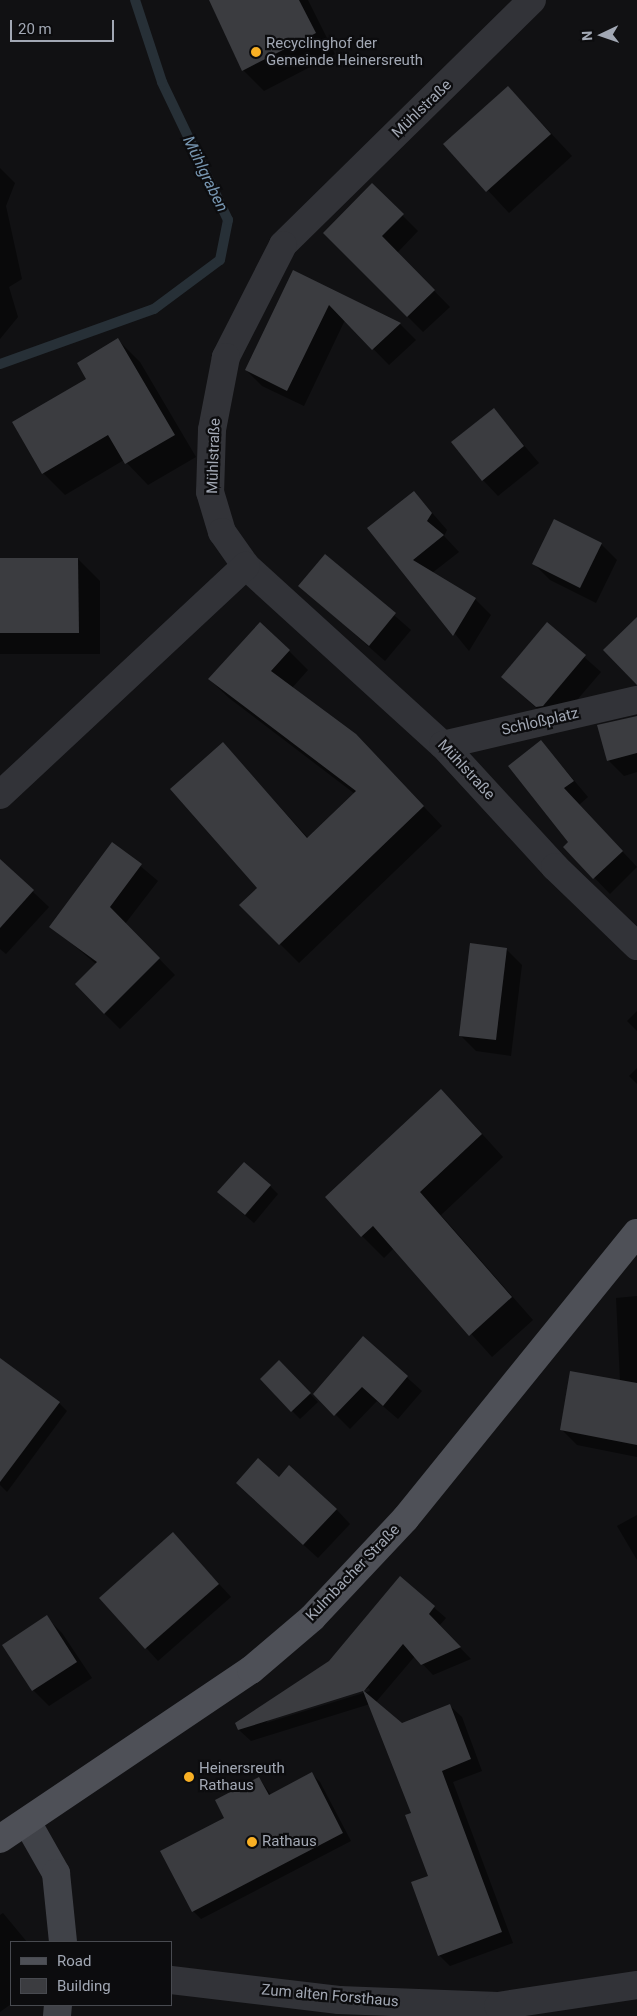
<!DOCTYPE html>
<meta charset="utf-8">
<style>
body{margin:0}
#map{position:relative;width:637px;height:2016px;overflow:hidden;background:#111113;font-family:Roboto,sans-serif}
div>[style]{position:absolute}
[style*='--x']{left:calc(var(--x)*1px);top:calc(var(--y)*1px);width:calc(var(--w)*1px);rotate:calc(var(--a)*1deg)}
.shadow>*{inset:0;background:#0007}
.stream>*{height:10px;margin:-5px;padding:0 5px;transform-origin:5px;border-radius:5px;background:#273037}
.building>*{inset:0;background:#3b3c40}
.street>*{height:28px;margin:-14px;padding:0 14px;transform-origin:14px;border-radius:14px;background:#323338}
.secondary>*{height:28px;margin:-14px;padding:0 14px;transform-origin:14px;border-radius:14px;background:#404248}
.primary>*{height:28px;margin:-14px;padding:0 14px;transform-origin:14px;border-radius:14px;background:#4e5057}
.dots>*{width:14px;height:14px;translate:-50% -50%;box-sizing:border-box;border:2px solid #0c0c0e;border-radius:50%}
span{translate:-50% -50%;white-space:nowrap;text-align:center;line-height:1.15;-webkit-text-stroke:4.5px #0c0c0e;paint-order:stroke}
.poi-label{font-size:15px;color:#a2a8b4}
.left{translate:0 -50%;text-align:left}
.street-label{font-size:15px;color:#a2a8b4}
.water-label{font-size:16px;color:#7796b1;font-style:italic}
.legend{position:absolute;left:10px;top:1941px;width:162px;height:65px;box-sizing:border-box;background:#0c0c0e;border:1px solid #484a50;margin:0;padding:6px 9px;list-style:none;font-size:15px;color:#a2a8b4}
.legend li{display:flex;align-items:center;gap:10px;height:25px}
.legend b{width:25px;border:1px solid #484a50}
.north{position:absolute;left:577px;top:10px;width:50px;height:50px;-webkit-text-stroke:4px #0c0c0e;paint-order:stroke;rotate:267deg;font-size:14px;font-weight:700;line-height:20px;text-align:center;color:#a2a8b4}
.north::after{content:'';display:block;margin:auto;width:18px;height:22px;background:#a2a8b4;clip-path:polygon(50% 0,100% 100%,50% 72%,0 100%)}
.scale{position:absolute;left:10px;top:20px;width:104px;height:22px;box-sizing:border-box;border:2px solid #a2a8b4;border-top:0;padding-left:6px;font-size:15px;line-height:18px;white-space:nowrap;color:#a2a8b4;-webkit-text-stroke:4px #0c0c0e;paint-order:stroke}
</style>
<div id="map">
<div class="shadow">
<i style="clip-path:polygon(211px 0,308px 0,335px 54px,264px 91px,243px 70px)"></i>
<i style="clip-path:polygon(508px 87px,572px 156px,509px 213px,445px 144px)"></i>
<i style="clip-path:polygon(0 168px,15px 183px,6px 206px,22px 279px,9px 287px,18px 317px,0 339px)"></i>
<i style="clip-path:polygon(372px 185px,418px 231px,397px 253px,450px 307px,423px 332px,324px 233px)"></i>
<i style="clip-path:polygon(293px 272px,400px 324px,416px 340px,389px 365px,345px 320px,304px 406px,262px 386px,246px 370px)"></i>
<i style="clip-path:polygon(118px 340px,140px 362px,196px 457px,148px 485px,124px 460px,65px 495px,43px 473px,88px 379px)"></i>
<i style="clip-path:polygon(494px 410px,539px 463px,498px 496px,483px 480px)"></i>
<i style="clip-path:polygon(414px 492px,447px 530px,444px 536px,459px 552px,432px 573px,475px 599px,491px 615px,469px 651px,369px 528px)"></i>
<i style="clip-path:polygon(601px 544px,617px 560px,596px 603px,550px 580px,534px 564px)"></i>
<i style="clip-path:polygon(325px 555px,411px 630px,385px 661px,300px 586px)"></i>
<i style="clip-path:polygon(0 559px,78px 559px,100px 581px,100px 654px,0 654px)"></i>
<i style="clip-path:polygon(547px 624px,601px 672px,559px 721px,553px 723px,502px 677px)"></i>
<i style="clip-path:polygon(289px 651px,308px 670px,292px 688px,375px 755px,442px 826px,299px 963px,241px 905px,259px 888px,223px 744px,308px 838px,355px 794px,229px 698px,209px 679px)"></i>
<i style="clip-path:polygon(637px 716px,637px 772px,624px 776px,608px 760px,599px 726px)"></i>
<i style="clip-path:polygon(541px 741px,588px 797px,579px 805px,637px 867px,610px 894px,565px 847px,570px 843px)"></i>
<i style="clip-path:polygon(113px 843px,158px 881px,125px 924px,175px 975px,120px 1029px,104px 1013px,96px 964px,51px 926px)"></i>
<i style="clip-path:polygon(0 861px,49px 907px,6px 954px,0 949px)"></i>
<i style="clip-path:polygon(506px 949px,522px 965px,511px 1056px,476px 1051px,460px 1035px)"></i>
<i style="clip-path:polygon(637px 1011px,637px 1031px,627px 1021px)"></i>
<i style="clip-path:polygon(637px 1068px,637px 1084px,629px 1076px)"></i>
<i style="clip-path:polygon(463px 1113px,503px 1157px,441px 1215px,533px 1320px,492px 1357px,394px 1248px,384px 1258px,362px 1236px)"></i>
<i style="clip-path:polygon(270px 1186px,278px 1194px,254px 1223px,227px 1200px)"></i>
<i style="clip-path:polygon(637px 1296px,637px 1457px,577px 1445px,561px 1429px,620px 1381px,616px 1298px)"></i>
<i style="clip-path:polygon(363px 1338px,422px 1391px,398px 1419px,377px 1401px,350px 1429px,315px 1394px)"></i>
<i style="clip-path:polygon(279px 1362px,318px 1402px,300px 1419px,261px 1379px)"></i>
<i style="clip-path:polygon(0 1379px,59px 1403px,67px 1411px,7px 1492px,0 1485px)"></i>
<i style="clip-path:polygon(279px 1478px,336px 1509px,350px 1524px,318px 1558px,251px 1497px)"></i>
<i style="clip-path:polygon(637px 1515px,637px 1560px,617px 1526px)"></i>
<i style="clip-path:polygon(173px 1534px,231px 1597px,158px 1661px,101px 1598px)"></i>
<i style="clip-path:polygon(evenodd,400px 1578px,446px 1618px,439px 1626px,471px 1659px,433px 1675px,415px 1656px,376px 1702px,402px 1724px,450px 1706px,462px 1717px,482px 1771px,453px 1782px,513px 1943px,450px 1966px,439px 1955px,429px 1877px,412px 1814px,370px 1704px,251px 1741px,239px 1730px,329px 1662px,400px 1578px,369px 1688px,370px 1691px,266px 1723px,269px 1719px,369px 1688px)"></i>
<i style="clip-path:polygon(46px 1617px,62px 1633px,92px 1678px,49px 1706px,33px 1690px,4px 1645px)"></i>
<i style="clip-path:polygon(312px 1774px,320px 1782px,351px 1841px,201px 1919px,193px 1911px,226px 1818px,259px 1778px,271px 1795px)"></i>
<i style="clip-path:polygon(3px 1913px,27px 1942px,11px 1942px,11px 2004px,0 2012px,0 1915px)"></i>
</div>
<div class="stream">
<i style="--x:0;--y:364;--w:164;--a:-19.7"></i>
<i style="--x:154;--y:309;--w:82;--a:-36.6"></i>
<i style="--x:220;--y:260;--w:41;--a:-78.7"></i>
<i style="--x:228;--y:220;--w:153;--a:-115.6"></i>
<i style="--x:162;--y:82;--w:86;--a:-108.2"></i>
</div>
<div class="building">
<i style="clip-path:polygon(209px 0,299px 0,316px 33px,242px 71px)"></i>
<i style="clip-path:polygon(508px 86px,551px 134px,486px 192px,443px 144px)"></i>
<i style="clip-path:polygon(372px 183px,404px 214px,382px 236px,435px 290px,407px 317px,323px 233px)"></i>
<i style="clip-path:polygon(293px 270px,401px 323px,372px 350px,329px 305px,287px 391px,245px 370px)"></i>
<i style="clip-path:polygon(118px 338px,175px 435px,125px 464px,108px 435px,42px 474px,12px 422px,86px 379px,77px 363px)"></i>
<i style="clip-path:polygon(494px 408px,524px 446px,482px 481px,451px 442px)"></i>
<i style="clip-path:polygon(414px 491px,432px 513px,427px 521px,444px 535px,413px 560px,476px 598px,453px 636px,367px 528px)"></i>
<i style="clip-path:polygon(554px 519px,602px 543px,580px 588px,532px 564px)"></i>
<i style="clip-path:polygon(325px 554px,396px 613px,369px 646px,298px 586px)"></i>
<i style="clip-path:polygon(0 558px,78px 558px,79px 633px,0 633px)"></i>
<i style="clip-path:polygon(637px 617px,637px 685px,603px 650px)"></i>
<i style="clip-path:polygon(260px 622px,290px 650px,271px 671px,356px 734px,424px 806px,279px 945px,239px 905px,257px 888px,170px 789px,223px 742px,307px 838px,356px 791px,208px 679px)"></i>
<i style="clip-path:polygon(547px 622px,586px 655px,543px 706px,536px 707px,501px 677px)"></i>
<i style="clip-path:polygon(637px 716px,637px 753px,607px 761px,597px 725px)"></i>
<i style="clip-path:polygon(541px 740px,574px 781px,564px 788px,623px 851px,593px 879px,563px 847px,568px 842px,508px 766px)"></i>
<i style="clip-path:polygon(112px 842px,142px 864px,110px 907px,160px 958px,104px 1014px,75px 984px,97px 962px,49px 927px)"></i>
<i style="clip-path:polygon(0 859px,34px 890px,0 928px)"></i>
<i style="clip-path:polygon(470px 943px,507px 948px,496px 1040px,459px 1036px)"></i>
<i style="clip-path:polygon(441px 1089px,482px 1134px,420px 1192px,512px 1297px,469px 1336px,373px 1226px,361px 1237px,325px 1197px)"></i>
<i style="clip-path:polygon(244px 1162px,271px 1185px,245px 1215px,217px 1192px)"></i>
<i style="clip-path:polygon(363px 1336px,408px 1376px,383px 1406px,362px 1387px,334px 1416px,313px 1394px)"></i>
<i style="clip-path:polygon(0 1358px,60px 1402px,0 1482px)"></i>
<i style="clip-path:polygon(279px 1360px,311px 1393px,291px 1412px,260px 1379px)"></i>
<i style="clip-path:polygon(570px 1371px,637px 1383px,637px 1445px,560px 1430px)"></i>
<i style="clip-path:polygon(258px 1458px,279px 1477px,289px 1465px,337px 1509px,303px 1545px,236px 1483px)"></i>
<i style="clip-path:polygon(173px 1532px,219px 1584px,145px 1649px,99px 1598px)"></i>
<i style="clip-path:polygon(400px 1576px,435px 1606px,429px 1614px,461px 1647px,421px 1665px,403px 1644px,364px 1691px,402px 1723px,450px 1704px,471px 1759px,442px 1771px,502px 1932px,438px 1956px,411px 1882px,428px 1876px,405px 1815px,411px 1813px,363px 1691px,238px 1730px,235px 1723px,329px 1661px)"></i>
<i style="clip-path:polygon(47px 1615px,77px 1662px,32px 1691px,2px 1645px)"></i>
<i style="clip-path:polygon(312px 1772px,343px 1833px,192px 1912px,160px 1851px,224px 1818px,215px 1800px,259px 1777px,269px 1795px)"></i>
</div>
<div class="street">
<i style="--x:532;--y:0;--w:349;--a:135.5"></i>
<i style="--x:283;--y:245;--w:126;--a:117"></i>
<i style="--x:226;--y:357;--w:74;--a:100.9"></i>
<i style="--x:212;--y:430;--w:62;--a:91.8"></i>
<i style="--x:210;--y:492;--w:42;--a:73.3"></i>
<i style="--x:222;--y:532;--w:42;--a:54.8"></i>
<i style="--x:246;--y:566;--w:266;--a:42.3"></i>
<i style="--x:443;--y:745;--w:166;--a:47.4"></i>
<i style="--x:555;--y:867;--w:114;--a:43.9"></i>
<i style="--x:443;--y:745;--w:199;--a:-13.1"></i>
<i style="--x:0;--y:795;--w:336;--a:-43"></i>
<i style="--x:171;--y:1980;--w:169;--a:6.8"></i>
<i style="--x:339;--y:2000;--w:159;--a:2.2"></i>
<i style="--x:498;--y:2006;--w:141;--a:-8.6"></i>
</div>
<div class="secondary">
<i style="--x:27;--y:1822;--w:59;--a:60.4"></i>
<i style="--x:56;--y:1873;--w:69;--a:84.2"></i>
<i style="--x:57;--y:2016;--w:11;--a:-85"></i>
</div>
<div class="primary">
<i style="--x:0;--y:1839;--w:303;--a:-34"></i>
<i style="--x:251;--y:1670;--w:80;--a:-40.4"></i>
<i style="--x:312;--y:1618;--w:136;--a:-46.8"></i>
<i style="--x:405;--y:1519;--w:368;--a:-51"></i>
</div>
<div class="dots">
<i style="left:256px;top:52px;background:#f9b024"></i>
<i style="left:189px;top:1777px;background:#f9b024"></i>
<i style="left:252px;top:1842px;background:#f9b024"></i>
</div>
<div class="poi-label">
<span class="left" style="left:266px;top:52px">Recyclinghof der<br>Gemeinde Heinersreuth</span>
<span class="left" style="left:199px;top:1777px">Heinersreuth<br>Rathaus</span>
<span class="left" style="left:262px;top:1842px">Rathaus</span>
</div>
<div class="street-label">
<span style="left:422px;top:109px;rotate:-44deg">Mühlstraße</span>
<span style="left:214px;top:456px;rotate:-88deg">Mühlstraße</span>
<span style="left:540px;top:722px;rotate:-13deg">Schloßplatz</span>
<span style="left:466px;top:770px;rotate:47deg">Mühlstraße</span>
<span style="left:353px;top:1573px;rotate:-46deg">Kulmbacher Straße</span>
<span style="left:330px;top:1996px;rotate:5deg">Zum alten Forsthaus</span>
</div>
<div class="water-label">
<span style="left:205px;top:174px;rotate:64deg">Mühlgraben</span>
</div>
<ul class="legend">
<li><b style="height:6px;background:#4e5057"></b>Road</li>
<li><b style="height:14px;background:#3b3c40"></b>Building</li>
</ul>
<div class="north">N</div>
<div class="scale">20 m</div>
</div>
